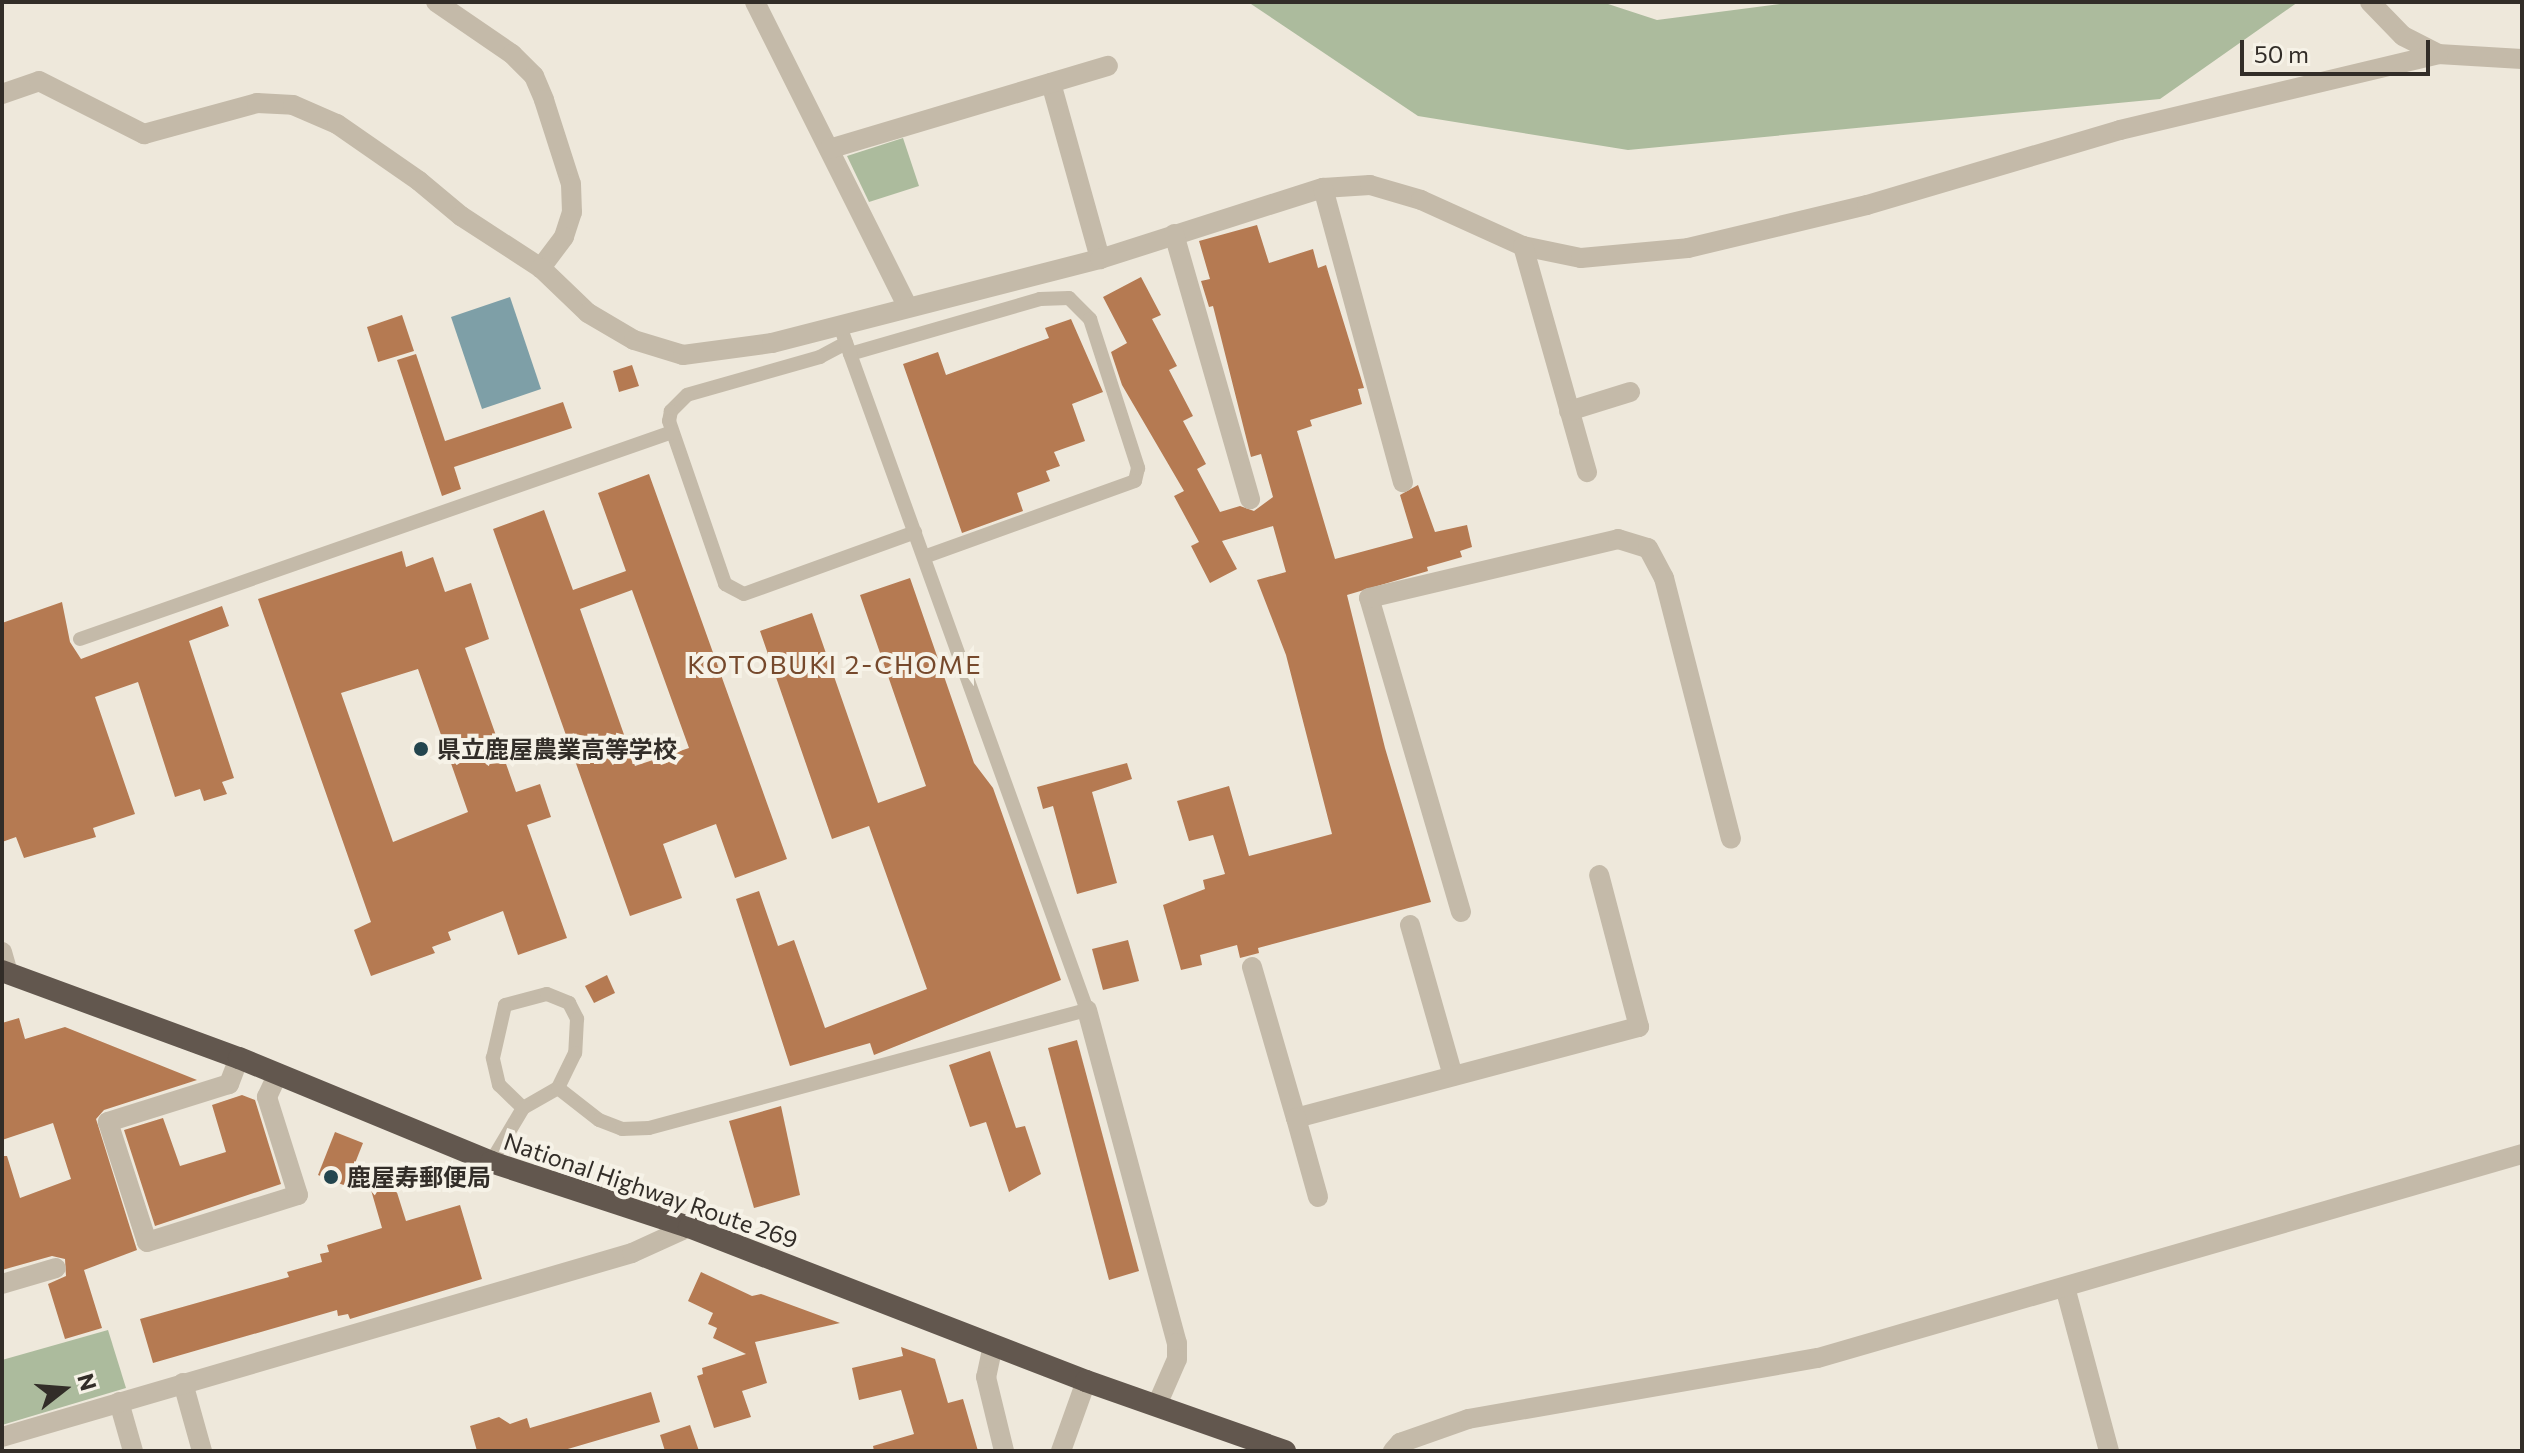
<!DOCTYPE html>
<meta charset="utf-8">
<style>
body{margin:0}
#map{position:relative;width:2524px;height:1453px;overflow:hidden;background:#eee8db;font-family:Commissioner,"Noto Sans JP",sans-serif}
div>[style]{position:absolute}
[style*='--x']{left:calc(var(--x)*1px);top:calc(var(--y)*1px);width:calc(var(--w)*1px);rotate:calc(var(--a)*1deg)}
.green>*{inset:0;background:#acbb9d}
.water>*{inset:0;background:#7e9fa7}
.building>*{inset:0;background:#b57a52}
.service>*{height:14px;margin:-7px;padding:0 7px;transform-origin:7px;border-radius:7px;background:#c4baa9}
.minor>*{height:20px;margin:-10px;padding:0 10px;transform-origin:10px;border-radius:10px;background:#c4baa9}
.tertiary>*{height:20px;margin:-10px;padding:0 10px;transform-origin:10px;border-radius:10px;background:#c4baa9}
.trunk>*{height:22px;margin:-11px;padding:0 11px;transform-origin:11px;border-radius:11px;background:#62574e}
.dots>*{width:22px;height:22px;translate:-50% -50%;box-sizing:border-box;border:4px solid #f6f2e7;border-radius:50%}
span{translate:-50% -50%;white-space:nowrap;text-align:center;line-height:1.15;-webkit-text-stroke:8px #f6f2e7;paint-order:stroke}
.poi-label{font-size:24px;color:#322d28;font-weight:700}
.left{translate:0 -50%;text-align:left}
.street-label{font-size:24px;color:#322d28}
.neighbourhood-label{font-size:26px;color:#76492c;letter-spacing:2px}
.frame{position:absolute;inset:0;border:4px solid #322d28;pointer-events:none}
.north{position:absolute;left:24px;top:1349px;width:80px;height:80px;-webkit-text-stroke:6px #f6f2e7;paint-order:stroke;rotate:73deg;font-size:22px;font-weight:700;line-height:32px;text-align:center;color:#322d28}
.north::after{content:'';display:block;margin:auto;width:28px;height:36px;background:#322d28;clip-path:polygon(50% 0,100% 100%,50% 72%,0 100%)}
.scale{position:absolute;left:2240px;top:40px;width:190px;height:36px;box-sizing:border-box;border:4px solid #322d28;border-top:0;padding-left:10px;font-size:24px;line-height:28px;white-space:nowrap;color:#322d28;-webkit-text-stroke:6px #f6f2e7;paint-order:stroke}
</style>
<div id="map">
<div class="green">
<i style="clip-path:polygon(1248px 2px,1602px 2px,1657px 20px,1796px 2px,2298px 2px,2160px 99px,1628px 150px,1418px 116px)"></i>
<i style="clip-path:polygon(903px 138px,919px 186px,869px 202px,847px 156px)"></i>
<i style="clip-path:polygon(108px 1330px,126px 1388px,2px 1425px,2px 1360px)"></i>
</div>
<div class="water">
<i style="clip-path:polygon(510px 297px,541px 389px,482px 409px,451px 317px)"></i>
</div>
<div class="building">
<i style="clip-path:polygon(1257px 225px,1269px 263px,1313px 249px,1318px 268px,1326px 265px,1364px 388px,1358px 389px,1362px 404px,1310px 420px,1312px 426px,1297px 431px,1335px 559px,1413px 538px,1400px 495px,1418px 485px,1435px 532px,1467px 525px,1472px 547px,1460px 551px,1462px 557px,1427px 567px,1428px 571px,1347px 595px,1385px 748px,1431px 902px,1258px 948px,1259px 953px,1240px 958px,1237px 945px,1200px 955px,1202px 965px,1181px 970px,1163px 905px,1205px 889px,1203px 880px,1225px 874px,1213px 835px,1189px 841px,1177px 801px,1229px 786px,1249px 856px,1332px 834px,1286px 655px,1257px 580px,1286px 572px,1273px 526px,1222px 541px,1237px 569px,1210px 583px,1191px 546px,1199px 542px,1174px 496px,1184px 491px,1122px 385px,1111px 352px,1127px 343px,1103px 297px,1141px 277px,1161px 315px,1152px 319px,1177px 366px,1169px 370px,1193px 416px,1183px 421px,1206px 464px,1197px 469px,1220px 512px,1240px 506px,1254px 511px,1273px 497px,1261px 454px,1251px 457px,1213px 306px,1209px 307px,1201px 281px,1210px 279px,1199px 241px)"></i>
<i style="clip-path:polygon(402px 315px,414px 351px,378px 362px,367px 327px)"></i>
<i style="clip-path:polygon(1071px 319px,1103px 392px,1072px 404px,1085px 441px,1054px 452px,1060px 466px,1046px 471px,1050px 481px,1017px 493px,1023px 511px,962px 533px,903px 364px,938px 352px,946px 375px,1049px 338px,1045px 328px)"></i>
<i style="clip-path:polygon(416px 354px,445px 441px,563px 402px,572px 428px,454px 467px,461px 489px,442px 496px,397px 360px)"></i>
<i style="clip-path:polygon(632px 365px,639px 386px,619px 392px,613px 371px)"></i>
<i style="clip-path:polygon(evenodd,649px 474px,787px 859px,735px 878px,716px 824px,663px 844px,682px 898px,630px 916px,493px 529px,544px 510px,573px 590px,626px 571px,598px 493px,649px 474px,632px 590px,689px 748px,635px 766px,580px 609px,632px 590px)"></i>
<i style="clip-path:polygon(evenodd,402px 551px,406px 567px,433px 557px,445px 592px,471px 583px,489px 639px,465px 648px,516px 792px,540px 784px,551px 817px,527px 825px,567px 938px,518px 955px,503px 911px,448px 932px,451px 940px,432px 947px,435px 953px,371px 976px,354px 930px,371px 922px,258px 599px,402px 551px,418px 669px,468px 812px,393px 842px,341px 693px,418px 669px)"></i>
<i style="clip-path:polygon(910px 578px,974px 763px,993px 788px,1061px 980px,874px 1055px,870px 1043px,790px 1066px,736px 899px,759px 891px,778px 946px,794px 940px,825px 1028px,927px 989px,869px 826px,832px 839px,760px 631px,812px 613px,878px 803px,926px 786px,860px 595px)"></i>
<i style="clip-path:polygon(62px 602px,70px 642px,81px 659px,222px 606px,229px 626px,189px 641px,234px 778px,222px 782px,227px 794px,204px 801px,200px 789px,175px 797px,138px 682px,95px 697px,135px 814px,93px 828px,96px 837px,24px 858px,16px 837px,2px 842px,2px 623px)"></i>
<i style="clip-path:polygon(1127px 763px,1132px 779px,1092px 792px,1117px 883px,1077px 894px,1053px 806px,1043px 809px,1037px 787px)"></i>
<i style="clip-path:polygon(1128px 940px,1139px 981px,1103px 990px,1092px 949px)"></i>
<i style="clip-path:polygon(607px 975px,615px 993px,594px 1003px,585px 986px)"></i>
<i style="clip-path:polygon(19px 1018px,25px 1039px,65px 1027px,197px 1080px,104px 1110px,96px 1119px,137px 1250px,84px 1270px,102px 1328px,65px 1339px,48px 1284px,66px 1276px,65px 1259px,52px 1256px,2px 1270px,2px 1156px,7px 1156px,20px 1198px,71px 1179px,53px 1123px,2px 1140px,2px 1023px)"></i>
<i style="clip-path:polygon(1077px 1040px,1139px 1271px,1109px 1280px,1048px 1048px)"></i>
<i style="clip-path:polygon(990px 1051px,1016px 1128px,1025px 1126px,1041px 1174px,1009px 1192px,986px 1122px,970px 1127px,949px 1065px)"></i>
<i style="clip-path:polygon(242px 1095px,255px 1100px,281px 1184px,155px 1226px,124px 1130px,163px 1118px,180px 1166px,226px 1152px,212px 1105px)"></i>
<i style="clip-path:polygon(781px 1106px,800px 1195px,754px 1208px,729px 1121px)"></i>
<i style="clip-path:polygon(335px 1132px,363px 1143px,346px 1186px,318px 1175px)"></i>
<i style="clip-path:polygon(394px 1183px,406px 1221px,460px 1205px,482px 1279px,350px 1319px,348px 1314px,338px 1316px,337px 1310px,153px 1363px,140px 1319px,289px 1277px,287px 1272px,322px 1262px,320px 1254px,329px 1252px,327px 1245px,382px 1228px,371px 1190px)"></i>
<i style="clip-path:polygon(701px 1272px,752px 1296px,761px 1294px,840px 1323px,755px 1342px,767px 1383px,742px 1391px,751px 1417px,714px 1428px,697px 1376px,703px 1374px,702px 1368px,746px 1354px,713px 1338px,717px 1328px,708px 1324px,713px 1313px,688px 1301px)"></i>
<i style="clip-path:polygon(901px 1347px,935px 1359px,948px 1403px,963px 1399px,978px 1451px,874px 1451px,873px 1446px,914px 1434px,901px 1390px,859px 1400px,852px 1368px,903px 1356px)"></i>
<i style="clip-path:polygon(651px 1392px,660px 1422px,561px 1451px,477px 1451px,470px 1426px,499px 1417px,510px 1424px,527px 1418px,530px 1428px)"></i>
<i style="clip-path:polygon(690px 1425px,699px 1451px,665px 1451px,660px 1435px)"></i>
</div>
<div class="service">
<i style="--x:846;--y:343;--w:30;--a:152"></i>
<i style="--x:820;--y:357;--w:138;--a:164.1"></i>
<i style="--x:687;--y:395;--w:23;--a:135"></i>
<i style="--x:671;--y:411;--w:10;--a:101"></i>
<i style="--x:669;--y:421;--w:172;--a:71"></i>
<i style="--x:725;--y:584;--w:21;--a:28"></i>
<i style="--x:744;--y:594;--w:182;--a:-19.9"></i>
<i style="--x:850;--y:354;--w:198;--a:-16.1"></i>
<i style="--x:1040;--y:299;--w:29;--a:-2"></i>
<i style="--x:1069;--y:298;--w:30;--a:45"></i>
<i style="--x:1090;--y:319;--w:157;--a:72.1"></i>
<i style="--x:1138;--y:468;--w:13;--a:103"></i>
<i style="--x:1135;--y:481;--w:224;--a:160.2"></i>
<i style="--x:80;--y:639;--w:627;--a:-19.27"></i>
<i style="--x:523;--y:1108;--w:33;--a:-136"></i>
<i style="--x:499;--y:1085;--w:28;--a:-103"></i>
<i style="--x:493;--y:1058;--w:54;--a:-77.2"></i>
<i style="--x:505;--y:1005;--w:43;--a:-14.7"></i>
<i style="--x:547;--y:994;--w:24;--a:22"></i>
<i style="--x:569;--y:1003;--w:18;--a:63"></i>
<i style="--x:577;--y:1019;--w:34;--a:93"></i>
<i style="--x:575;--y:1053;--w:39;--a:116"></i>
<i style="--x:491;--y:1162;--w:63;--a:-59.3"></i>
<i style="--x:523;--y:1108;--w:40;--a:-29.7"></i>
<i style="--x:558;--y:1088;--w:52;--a:38"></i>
<i style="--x:599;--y:1120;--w:25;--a:21"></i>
<i style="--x:622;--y:1129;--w:27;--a:-2"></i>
<i style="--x:649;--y:1128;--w:454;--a:-15.1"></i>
<i style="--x:1087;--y:1010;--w:727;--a:-109.86"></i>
</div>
<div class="minor">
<i style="--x:436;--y:2;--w:92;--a:34.4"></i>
<i style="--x:512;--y:54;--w:31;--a:45"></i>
<i style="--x:534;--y:76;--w:26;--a:67"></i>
<i style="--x:544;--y:100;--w:88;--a:72.2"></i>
<i style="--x:571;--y:184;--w:28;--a:88"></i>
<i style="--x:572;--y:212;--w:26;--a:108"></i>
<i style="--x:564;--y:237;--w:39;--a:127"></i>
<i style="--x:755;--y:2;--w:341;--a:63.4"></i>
<i style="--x:2370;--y:2;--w:47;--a:45.9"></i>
<i style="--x:2403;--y:36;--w:39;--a:27"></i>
<i style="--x:2438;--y:54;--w:84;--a:3.4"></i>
<i style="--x:1051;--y:83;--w:183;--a:74.4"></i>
<i style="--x:2;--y:94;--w:39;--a:-19"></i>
<i style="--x:39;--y:81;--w:118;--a:26.8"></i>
<i style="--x:144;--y:134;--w:117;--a:-15.3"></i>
<i style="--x:257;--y:103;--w:36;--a:3"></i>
<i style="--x:293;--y:105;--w:48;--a:23.4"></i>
<i style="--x:337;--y:124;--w:100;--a:34.8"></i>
<i style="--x:419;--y:181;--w:55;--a:39.8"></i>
<i style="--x:461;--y:216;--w:95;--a:33"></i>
<i style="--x:541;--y:268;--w:65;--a:43.8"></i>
<i style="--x:588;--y:313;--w:53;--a:30.4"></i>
<i style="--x:634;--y:340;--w:51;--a:17"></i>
<i style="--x:683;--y:355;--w:90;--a:-7.7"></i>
<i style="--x:772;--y:343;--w:339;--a:-14.4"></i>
<i style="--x:1100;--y:259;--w:234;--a:-17.7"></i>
<i style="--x:1323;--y:188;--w:47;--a:-3.7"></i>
<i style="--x:1370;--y:185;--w:53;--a:16.4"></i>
<i style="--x:1421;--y:200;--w:112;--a:24.3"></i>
<i style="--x:1523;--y:246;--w:59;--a:11.7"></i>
<i style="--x:1581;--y:258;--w:107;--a:-5.3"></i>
<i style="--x:1688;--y:248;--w:184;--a:-13.5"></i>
<i style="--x:1867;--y:205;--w:264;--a:-16.5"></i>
<i style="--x:2120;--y:130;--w:327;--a:-13.4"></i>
<i style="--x:829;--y:149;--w:291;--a:-16.6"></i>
<i style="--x:1323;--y:188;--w:305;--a:74.8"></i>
<i style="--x:1174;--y:234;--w:276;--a:74"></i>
<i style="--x:1523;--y:246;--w:235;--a:74.2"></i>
<i style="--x:1569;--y:411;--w:64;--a:-17.3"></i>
<i style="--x:1461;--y:912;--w:327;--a:-106.3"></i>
<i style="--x:1369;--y:598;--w:256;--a:-13.3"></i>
<i style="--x:1618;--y:539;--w:31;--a:17"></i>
<i style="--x:1648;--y:548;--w:34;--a:62"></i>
<i style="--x:1664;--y:578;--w:269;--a:75.6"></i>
<i style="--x:1410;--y:925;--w:157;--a:74.1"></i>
<i style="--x:1252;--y:967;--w:157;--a:73.8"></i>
<i style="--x:1296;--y:1118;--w:355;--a:-14.9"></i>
<i style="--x:1639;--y:1027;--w:157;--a:-104.7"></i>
<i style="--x:1087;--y:1010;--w:345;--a:74.9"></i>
<i style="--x:1177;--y:1343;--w:16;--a:90"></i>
<i style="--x:1177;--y:1359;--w:50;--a:113.5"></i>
<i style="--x:239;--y:1058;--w:28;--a:111"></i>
<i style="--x:229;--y:1084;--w:127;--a:162.6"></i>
<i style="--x:108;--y:1122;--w:126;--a:72"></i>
<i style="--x:147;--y:1242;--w:158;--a:-17.3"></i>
<i style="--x:298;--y:1195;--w:103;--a:-107.6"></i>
<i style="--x:267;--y:1097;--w:26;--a:-65"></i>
<i style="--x:1296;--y:1118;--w:82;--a:74.4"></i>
<i style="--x:2;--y:1284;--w:56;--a:-16.5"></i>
<i style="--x:2065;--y:1287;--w:170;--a:75"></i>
<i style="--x:993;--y:1345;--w:33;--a:102"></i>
<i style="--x:986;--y:1377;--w:76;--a:76.3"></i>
<i style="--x:183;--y:1383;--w:71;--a:74.4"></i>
<i style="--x:119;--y:1402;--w:51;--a:74.1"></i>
<i style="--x:2;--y:1437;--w:656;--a:-16.28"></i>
<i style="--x:632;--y:1253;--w:63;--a:-24.5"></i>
<i style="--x:1393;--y:1451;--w:11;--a:-49"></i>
<i style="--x:1400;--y:1443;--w:72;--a:-19.4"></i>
<i style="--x:1468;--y:1419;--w:355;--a:-9.9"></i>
<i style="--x:1818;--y:1358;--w:733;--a:-16.16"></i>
</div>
<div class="tertiary">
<i style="--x:2;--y:952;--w:22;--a:74"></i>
<i style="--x:1061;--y:1451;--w:74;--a:-70.3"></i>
</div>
<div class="trunk">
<i style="--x:2;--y:971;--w:252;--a:20.2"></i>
<i style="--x:239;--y:1058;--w:273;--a:22.4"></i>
<i style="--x:491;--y:1162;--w:208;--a:18.2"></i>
<i style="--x:689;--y:1227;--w:426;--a:21.2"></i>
<i style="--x:1086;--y:1381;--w:211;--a:19.4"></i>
</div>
<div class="dots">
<i style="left:421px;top:749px;background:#23454e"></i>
<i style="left:331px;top:1177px;background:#23454e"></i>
</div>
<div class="poi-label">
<span class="left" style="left:437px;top:749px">県立鹿屋農業高等学校</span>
<span class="left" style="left:347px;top:1177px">鹿屋寿郵便局</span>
</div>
<div class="street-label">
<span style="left:651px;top:1190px;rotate:19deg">National Highway Route 269</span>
</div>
<div class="neighbourhood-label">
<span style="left:835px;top:664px">KOTOBUKI 2-CHOME</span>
</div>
<div class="frame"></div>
<div class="north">N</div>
<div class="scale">50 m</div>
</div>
